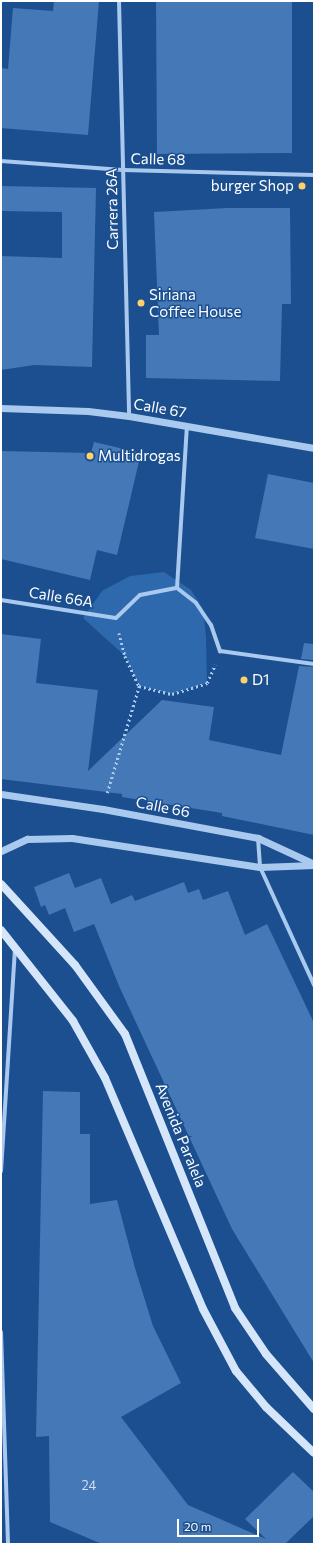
<!DOCTYPE html>
<style>
body{margin:0}
#map{position:relative;width:315px;height:1545px;overflow:hidden;background:#1b4f8f;font-family:Commissioner,sans-serif}
div>[style]{position:absolute}
[style*='--x']{left:calc(var(--x)*1px);top:calc(var(--y)*1px);width:calc(var(--w)*1px);rotate:calc(var(--a)*1deg)}
.green>*{inset:0;background:#2e69ad}
.building>*{inset:0;background:#4478b7}
.path>*{height:2.5px;margin-top:-1.25px;transform-origin:0;background:repeating-linear-gradient(90deg,#a9c9ee 0 2px,transparent 0 5px)}
.minor>*{height:4px;margin:-2px;padding:0 2px;transform-origin:2px;border-radius:2px;background:#a9c9ee}
.tertiary>*{height:7px;margin:-3.5px;padding:0 3.5px;transform-origin:3.5px;border-radius:3.5px;background:#a9c9ee}
.secondary>*{height:8px;margin:-4px;padding:0 4px;transform-origin:4px;border-radius:4px;background:#d6e6fa}
.dots>*{width:11px;height:11px;translate:-50% -50%;box-sizing:border-box;border:2px solid #1b4f8f;border-radius:50%}
span{translate:-50% -50%;white-space:nowrap;text-align:center;line-height:1.15;-webkit-text-stroke:3px #1b4f8f;paint-order:stroke}
.number-label{font-size:13px;color:#d0dded}
.number-label span{-webkit-text-stroke-width:0}
.street-label{font-size:15px;color:#fff}
.poi-label{font-size:15px;color:#fff}
.right{translate:-100% -50%;text-align:right}
.left{translate:0 -50%;text-align:left}
.frame{position:absolute;inset:0;border:2px solid #fff;pointer-events:none}
.scale{position:absolute;left:177px;top:1519px;width:82px;height:18px;box-sizing:border-box;border:2px solid #fff;border-top:0;padding-left:5px;font-size:12px;line-height:14px;white-space:nowrap;color:#fff;-webkit-text-stroke:3px #1b4f8f;paint-order:stroke}
</style>
<div id="map">
<div class="green">
<i style="clip-path:polygon(164px 572px,191px 590px,203px 609px,206px 637px,207px 683px,172px 694px,139px 686px,125px 656px,83px 618px,102px 591px,130px 576px)"></i>
</div>
<div class="building">
<i style="clip-path:polygon(54px 1px,99px 1px,88px 135px,1px 128px,1px 68px,8px 69px,13px 8px,53px 11px)"></i>
<i style="clip-path:polygon(156px 1px,292px 1px,292px 153px,157px 154px)"></i>
<i style="clip-path:polygon(1px 186px,96px 188px,92px 367px,34px 365px,1px 370px,1px 256px,62px 258px,62px 212px,1px 211px)"></i>
<i style="clip-path:polygon(227px 208px,290px 208px,291px 304px,282px 304px,280px 381px,146px 378px,146px 335px,159px 335px,154px 212px)"></i>
<i style="clip-path:polygon(94px 442px,141px 453px,117px 555px,97px 550px,90px 580px,1px 559px,1px 451px,91px 453px)"></i>
<i style="clip-path:polygon(268px 474px,314px 483px,314px 549px,255px 538px)"></i>
<i style="clip-path:polygon(1px 634px,41px 639px,36px 683px,98px 690px,88px 771px,162px 700px,214px 707px,209px 740px,281px 755px,299px 666px,314px 667px,314px 835px,222px 816px,222px 813px,122px 797px,122px 794px,1px 779px)"></i>
<i style="clip-path:polygon(304px 643px,314px 644px,314px 660px,301px 659px)"></i>
<i style="clip-path:polygon(69px 873px,75px 888px,101px 878px,111px 904px,132px 895px,135px 901px,184px 882px,188px 893px,199px 889px,203px 900px,228px 891px,245px 935px,267px 924px,314px 1023px,314px 1363px,232px 1229px,119px 986px,94px 924px,74px 932px,65px 908px,49px 915px,45px 905px,41px 907px,34px 887px)"></i>
<i style="clip-path:polygon(43px 1091px,80px 1092px,80px 1134px,90px 1134px,90px 1204px,117px 1200px,135px 1268px,153px 1326px,181px 1383px,121px 1417px,188px 1505px,266px 1539px,245px 1519px,293px 1472px,314px 1492px,314px 1516px,285px 1544px,102px 1544px,50px 1522px,49px 1436px,36px 1437px)"></i>
</div>
<div class="path">
<i style="--x:119;--y:633;--w:24;--a:75"></i>
<i style="--x:125;--y:656;--w:33;--a:65"></i>
<i style="--x:107;--y:793;--w:112;--a:-73.3"></i>
<i style="--x:139;--y:686;--w:34;--a:14"></i>
<i style="--x:172;--y:694;--w:37;--a:-17"></i>
<i style="--x:207;--y:683;--w:20;--a:-66"></i>
</div>
<div class="minor">
<i style="--x:119;--y:1;--w:415;--a:88.6"></i>
<i style="--x:1;--y:161;--w:122;--a:4.2"></i>
<i style="--x:123;--y:170;--w:191;--a:1.5"></i>
<i style="--x:177;--y:588;--w:162;--a:-86.5"></i>
<i style="--x:1;--y:600;--w:116;--a:8.9"></i>
<i style="--x:116;--y:618;--w:33;--a:-44"></i>
<i style="--x:140;--y:595;--w:38;--a:-11"></i>
<i style="--x:177;--y:588;--w:24;--a:38"></i>
<i style="--x:196;--y:603;--w:27;--a:56"></i>
<i style="--x:211;--y:625;--w:28;--a:71"></i>
<i style="--x:220;--y:651;--w:95;--a:7.9"></i>
<i style="--x:258;--y:838;--w:29;--a:86"></i>
<i style="--x:260;--y:867;--w:130;--a:65.4"></i>
<i style="--x:1;--y:1171;--w:222;--a:-86.4"></i>
<i style="--x:1;--y:1332;--w:212;--a:88.1"></i>
</div>
<div class="tertiary">
<i style="--x:1;--y:408;--w:87;--a:2"></i>
<i style="--x:88;--y:411;--w:41;--a:7"></i>
<i style="--x:129;--y:416;--w:188;--a:9.8"></i>
<i style="--x:1;--y:794;--w:103;--a:8.4"></i>
<i style="--x:103;--y:809;--w:158;--a:10.6"></i>
<i style="--x:258;--y:838;--w:62;--a:24.9"></i>
<i style="--x:1;--y:851;--w:29;--a:-25"></i>
<i style="--x:27;--y:839;--w:45;--a:-1.3"></i>
<i style="--x:72;--y:838;--w:190;--a:8.8"></i>
<i style="--x:260;--y:867;--w:54;--a:-2.1"></i>
</div>
<div class="secondary">
<i style="--x:1;--y:884;--w:110;--a:47.6"></i>
<i style="--x:75;--y:965;--w:85;--a:54.1"></i>
<i style="--x:125;--y:1034;--w:295;--a:68.1"></i>
<i style="--x:235;--y:1308;--w:55;--a:56"></i>
<i style="--x:266;--y:1354;--w:73;--a:48.9"></i>
<i style="--x:1;--y:930;--w:116;--a:51.6"></i>
<i style="--x:73;--y:1021;--w:65;--a:60.7"></i>
<i style="--x:105;--y:1078;--w:251;--a:67"></i>
<i style="--x:203;--y:1309;--w:70;--a:62"></i>
<i style="--x:236;--y:1371;--w:47;--a:50.2"></i>
<i style="--x:266;--y:1407;--w:66;--a:43.8"></i>
</div>
<div class="dots">
<i style="left:302px;top:186px;background:#ffd166"></i>
<i style="left:141px;top:303px;background:#ffd166"></i>
<i style="left:90px;top:456px;background:#ffd166"></i>
<i style="left:244px;top:680px;background:#ffd166"></i>
</div>
<div class="number-label">
<span style="left:89px;top:1485px">24</span>
</div>
<div class="street-label">
<span style="left:158px;top:159px;rotate:1deg">Calle 68</span>
<span style="left:112px;top:209px;rotate:-91deg">Carrera 26A</span>
<span style="left:160px;top:408px;rotate:10deg">Calle 67</span>
<span style="left:61px;top:597px;rotate:9deg">Calle 66A</span>
<span style="left:163px;top:807px;rotate:11deg">Calle 66</span>
<span style="left:181px;top:1135px;rotate:68deg">Avenida Paralela</span>
</div>
<div class="poi-label">
<span class="right" style="left:294px;top:186px">burger Shop</span>
<span class="left" style="left:149px;top:303px">Siriana<br>Coffee House</span>
<span class="left" style="left:98px;top:456px">Multidrogas</span>
<span class="left" style="left:252px;top:680px">D1</span>
</div>
<div class="frame"></div>
<div class="scale">20 m</div>
</div>
